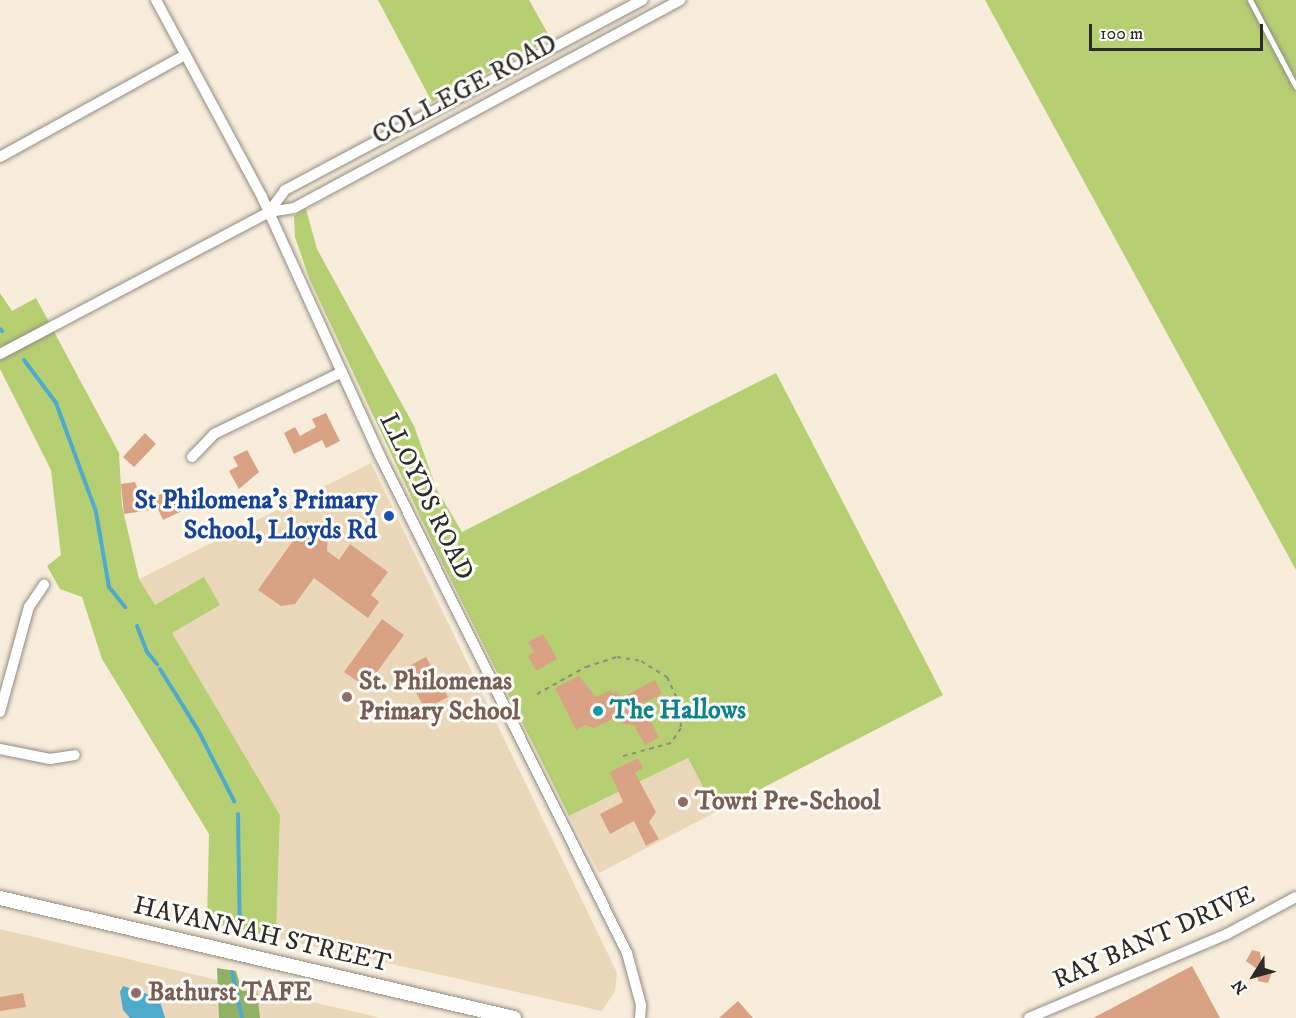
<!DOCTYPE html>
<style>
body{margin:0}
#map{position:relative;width:1296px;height:1018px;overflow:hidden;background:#f8ecda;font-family:"IM FELL DW Pica",serif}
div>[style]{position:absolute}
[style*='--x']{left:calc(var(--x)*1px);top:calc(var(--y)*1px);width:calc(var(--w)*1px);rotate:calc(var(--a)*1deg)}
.built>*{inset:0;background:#ebd8ba}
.green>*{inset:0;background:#b7cf73}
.forest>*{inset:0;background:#91b265}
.water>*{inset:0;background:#4fabcd}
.stream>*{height:4px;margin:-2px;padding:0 2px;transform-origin:2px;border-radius:2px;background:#4fabcd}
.building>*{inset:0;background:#daa284}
.path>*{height:2px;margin-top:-1px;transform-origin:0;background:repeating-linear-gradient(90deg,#928c82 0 4.5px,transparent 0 9px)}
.roads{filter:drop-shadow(0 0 2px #928c82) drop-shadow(0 0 2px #928c82)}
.service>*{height:5px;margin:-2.5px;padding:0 2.5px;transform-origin:2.5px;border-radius:2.5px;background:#fff}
.minor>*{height:10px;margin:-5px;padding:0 5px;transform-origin:5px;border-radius:5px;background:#fff}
.tertiary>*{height:14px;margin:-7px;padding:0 7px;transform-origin:7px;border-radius:7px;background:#fff}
.dots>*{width:16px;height:16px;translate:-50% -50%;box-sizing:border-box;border:3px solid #fdfcf7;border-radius:50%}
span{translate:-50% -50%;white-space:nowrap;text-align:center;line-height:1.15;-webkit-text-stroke:6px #fdfcf7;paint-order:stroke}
.street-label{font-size:26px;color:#2b2b2b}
.transit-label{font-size:26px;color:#164399;font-weight:700}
.right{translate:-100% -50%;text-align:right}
.education-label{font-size:26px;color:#785e54;font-weight:700}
.left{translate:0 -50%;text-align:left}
.culture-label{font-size:26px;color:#0d838f;font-weight:700}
.north{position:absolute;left:1224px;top:946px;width:60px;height:60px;-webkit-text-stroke:4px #fdfcf7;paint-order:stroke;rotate:233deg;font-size:16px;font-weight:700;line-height:24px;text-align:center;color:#2b2b2b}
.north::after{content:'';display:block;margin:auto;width:21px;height:27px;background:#2b2b2b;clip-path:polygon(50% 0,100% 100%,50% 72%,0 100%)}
.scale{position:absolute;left:1089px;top:24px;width:174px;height:27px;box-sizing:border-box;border:3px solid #2b2b2b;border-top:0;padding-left:8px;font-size:18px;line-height:21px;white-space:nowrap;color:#2b2b2b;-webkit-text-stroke:4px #fdfcf7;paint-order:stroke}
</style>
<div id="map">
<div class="built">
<i style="clip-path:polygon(371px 463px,617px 973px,615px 991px,602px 1011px,276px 938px,280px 815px,139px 579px)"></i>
<i style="clip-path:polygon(688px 758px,716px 812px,599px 873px,569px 816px)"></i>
<i style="clip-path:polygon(0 929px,162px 967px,381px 1018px,0 1018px)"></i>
</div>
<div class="green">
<i style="clip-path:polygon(378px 0,529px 0,551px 39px,432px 102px)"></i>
<i style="clip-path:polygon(985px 0,1296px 0,1296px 570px)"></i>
<i style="clip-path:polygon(306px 209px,317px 249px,414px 426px,437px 490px,462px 532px,776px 373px,943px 695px,716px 812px,688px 758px,569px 816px,434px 546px,309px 278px,295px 237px,294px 216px)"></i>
<i style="clip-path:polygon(0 293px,12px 311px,36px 298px,119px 453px,122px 506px,139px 579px,155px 605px,204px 577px,220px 605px,172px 633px,280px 815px,276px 938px,207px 922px,209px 834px,102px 659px,82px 597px,60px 589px,47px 566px,61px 555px,51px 470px,0 369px)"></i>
</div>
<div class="forest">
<i style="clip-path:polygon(217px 968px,236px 971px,242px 991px,257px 991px,260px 1018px,219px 1018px)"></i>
</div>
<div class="water">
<i style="clip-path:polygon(123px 986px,159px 998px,165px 1018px,130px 1018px,123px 1010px,120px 992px)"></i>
</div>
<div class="stream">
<i style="--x:0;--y:329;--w:3;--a:45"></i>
<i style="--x:24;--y:360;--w:54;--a:53.3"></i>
<i style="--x:56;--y:403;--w:116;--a:69.8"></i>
<i style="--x:96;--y:512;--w:76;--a:80.2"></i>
<i style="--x:109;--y:587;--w:26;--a:51"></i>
<i style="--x:137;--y:626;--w:28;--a:69"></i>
<i style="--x:147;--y:652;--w:16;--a:50"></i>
<i style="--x:160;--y:669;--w:72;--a:58.1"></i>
<i style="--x:198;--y:730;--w:80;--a:63.1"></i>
<i style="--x:238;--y:814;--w:122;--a:89.1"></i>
<i style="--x:232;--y:972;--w:47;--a:77.7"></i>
</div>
<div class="building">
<i style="clip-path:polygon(326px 413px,340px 441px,326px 448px,322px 440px,294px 454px,284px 433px,295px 427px,300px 436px,316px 427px,312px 419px)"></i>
<i style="clip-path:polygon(145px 433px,156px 444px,134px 467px,123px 457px)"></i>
<i style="clip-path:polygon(247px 450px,259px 472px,239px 489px,229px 471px,238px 466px,233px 457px)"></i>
<i style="clip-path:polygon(135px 482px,143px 503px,165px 492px,170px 502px,178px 498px,184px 510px,163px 520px,158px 509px,124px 514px,121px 484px)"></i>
<i style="clip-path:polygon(307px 521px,328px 536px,327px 551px,339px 560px,350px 544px,388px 572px,371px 595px,379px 602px,368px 618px,314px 578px,295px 604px,281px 606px,258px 590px)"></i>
<i style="clip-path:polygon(382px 619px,404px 635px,366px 687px,344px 672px)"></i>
<i style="clip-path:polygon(543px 634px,557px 659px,536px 671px,528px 656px,534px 652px,528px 642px)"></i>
<i style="clip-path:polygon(426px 657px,448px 697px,425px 709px,403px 669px)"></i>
<i style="clip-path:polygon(579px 676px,596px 697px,611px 690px,613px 693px,618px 691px,621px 698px,655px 680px,662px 694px,642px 704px,659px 737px,645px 745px,634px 725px,624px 724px,617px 717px,594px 728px,585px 725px,576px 730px,555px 688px)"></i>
<i style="clip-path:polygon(638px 758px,643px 768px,635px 773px,656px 812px,649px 822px,659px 839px,646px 846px,634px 821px,610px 834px,600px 814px,623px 802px,610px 772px)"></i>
<i style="clip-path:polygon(1252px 950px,1260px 952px,1262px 966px,1272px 972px,1268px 983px,1258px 981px,1257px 969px,1246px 961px)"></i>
<i style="clip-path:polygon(1192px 966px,1220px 1018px,1093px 1018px)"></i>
<i style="clip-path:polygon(23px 993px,26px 1007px,0 1011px,0 997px)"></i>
<i style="clip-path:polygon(738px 1001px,753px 1018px,719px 1018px)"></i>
</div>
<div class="path">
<i style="--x:537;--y:694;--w:56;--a:-28.9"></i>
<i style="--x:586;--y:667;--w:33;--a:-18"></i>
<i style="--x:617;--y:657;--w:24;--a:9"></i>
<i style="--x:641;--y:661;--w:31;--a:32"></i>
<i style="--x:667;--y:677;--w:31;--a:65"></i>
<i style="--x:680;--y:705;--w:23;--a:88"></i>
<i style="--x:681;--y:728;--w:18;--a:124"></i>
<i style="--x:671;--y:743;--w:50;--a:164.8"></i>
</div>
<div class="roads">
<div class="service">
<i style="--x:1250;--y:0;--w:98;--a:62.1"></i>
</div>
<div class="minor">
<i style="--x:156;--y:0;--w:224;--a:61.7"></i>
<i style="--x:262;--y:197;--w:287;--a:65.5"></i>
<i style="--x:381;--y:458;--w:553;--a:63.57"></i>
<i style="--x:627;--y:953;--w:54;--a:74.9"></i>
<i style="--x:641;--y:1005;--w:13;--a:94"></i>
<i style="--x:0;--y:157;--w:211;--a:-28.9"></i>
<i style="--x:269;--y:212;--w:27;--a:-54"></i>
<i style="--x:285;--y:190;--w:405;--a:-28"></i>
<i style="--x:0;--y:354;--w:304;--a:-27.8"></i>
<i style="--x:269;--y:212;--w:25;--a:-9"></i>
<i style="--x:294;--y:208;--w:439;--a:-28.3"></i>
<i style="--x:192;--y:457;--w:32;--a:-46"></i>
<i style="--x:214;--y:434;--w:140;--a:-25.8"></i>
<i style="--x:0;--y:712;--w:109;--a:-74.6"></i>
<i style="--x:29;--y:607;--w:27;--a:-56"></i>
<i style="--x:0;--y:749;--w:51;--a:11.3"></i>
<i style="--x:50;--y:759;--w:25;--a:-9"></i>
<i style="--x:1029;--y:1018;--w:215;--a:-23"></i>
<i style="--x:1227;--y:934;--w:78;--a:-28.2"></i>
</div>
<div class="tertiary">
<i style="--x:0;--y:898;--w:528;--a:13.14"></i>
</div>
</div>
<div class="dots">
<i style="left:389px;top:516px;background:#1a4fb4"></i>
<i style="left:347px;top:697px;background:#8d6e63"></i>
<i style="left:598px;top:711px;background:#0f9aa8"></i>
<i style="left:683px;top:802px;background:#8d6e63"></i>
<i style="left:136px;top:993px;background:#8d6e63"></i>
</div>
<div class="street-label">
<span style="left:465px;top:90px;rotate:-28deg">COLLEGE ROAD</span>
<span style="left:426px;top:497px;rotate:64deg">LLOYDS ROAD</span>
<span style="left:262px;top:935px;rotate:13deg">HAVANNAH STREET</span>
<span style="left:1154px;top:938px;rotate:-24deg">RAY BANT DRIVE</span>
</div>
<div class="transit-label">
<span class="right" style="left:377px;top:516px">St Philomena's Primary<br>School, Lloyds Rd</span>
</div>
<div class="education-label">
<span class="left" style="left:359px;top:697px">St. Philomenas<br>Primary School</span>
<span class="left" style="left:695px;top:802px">Towri Pre-School</span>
<span class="left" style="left:148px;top:993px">Bathurst TAFE</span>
</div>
<div class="culture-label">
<span class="left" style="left:610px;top:711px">The Hallows</span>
</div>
<div class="north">N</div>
<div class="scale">100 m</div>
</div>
